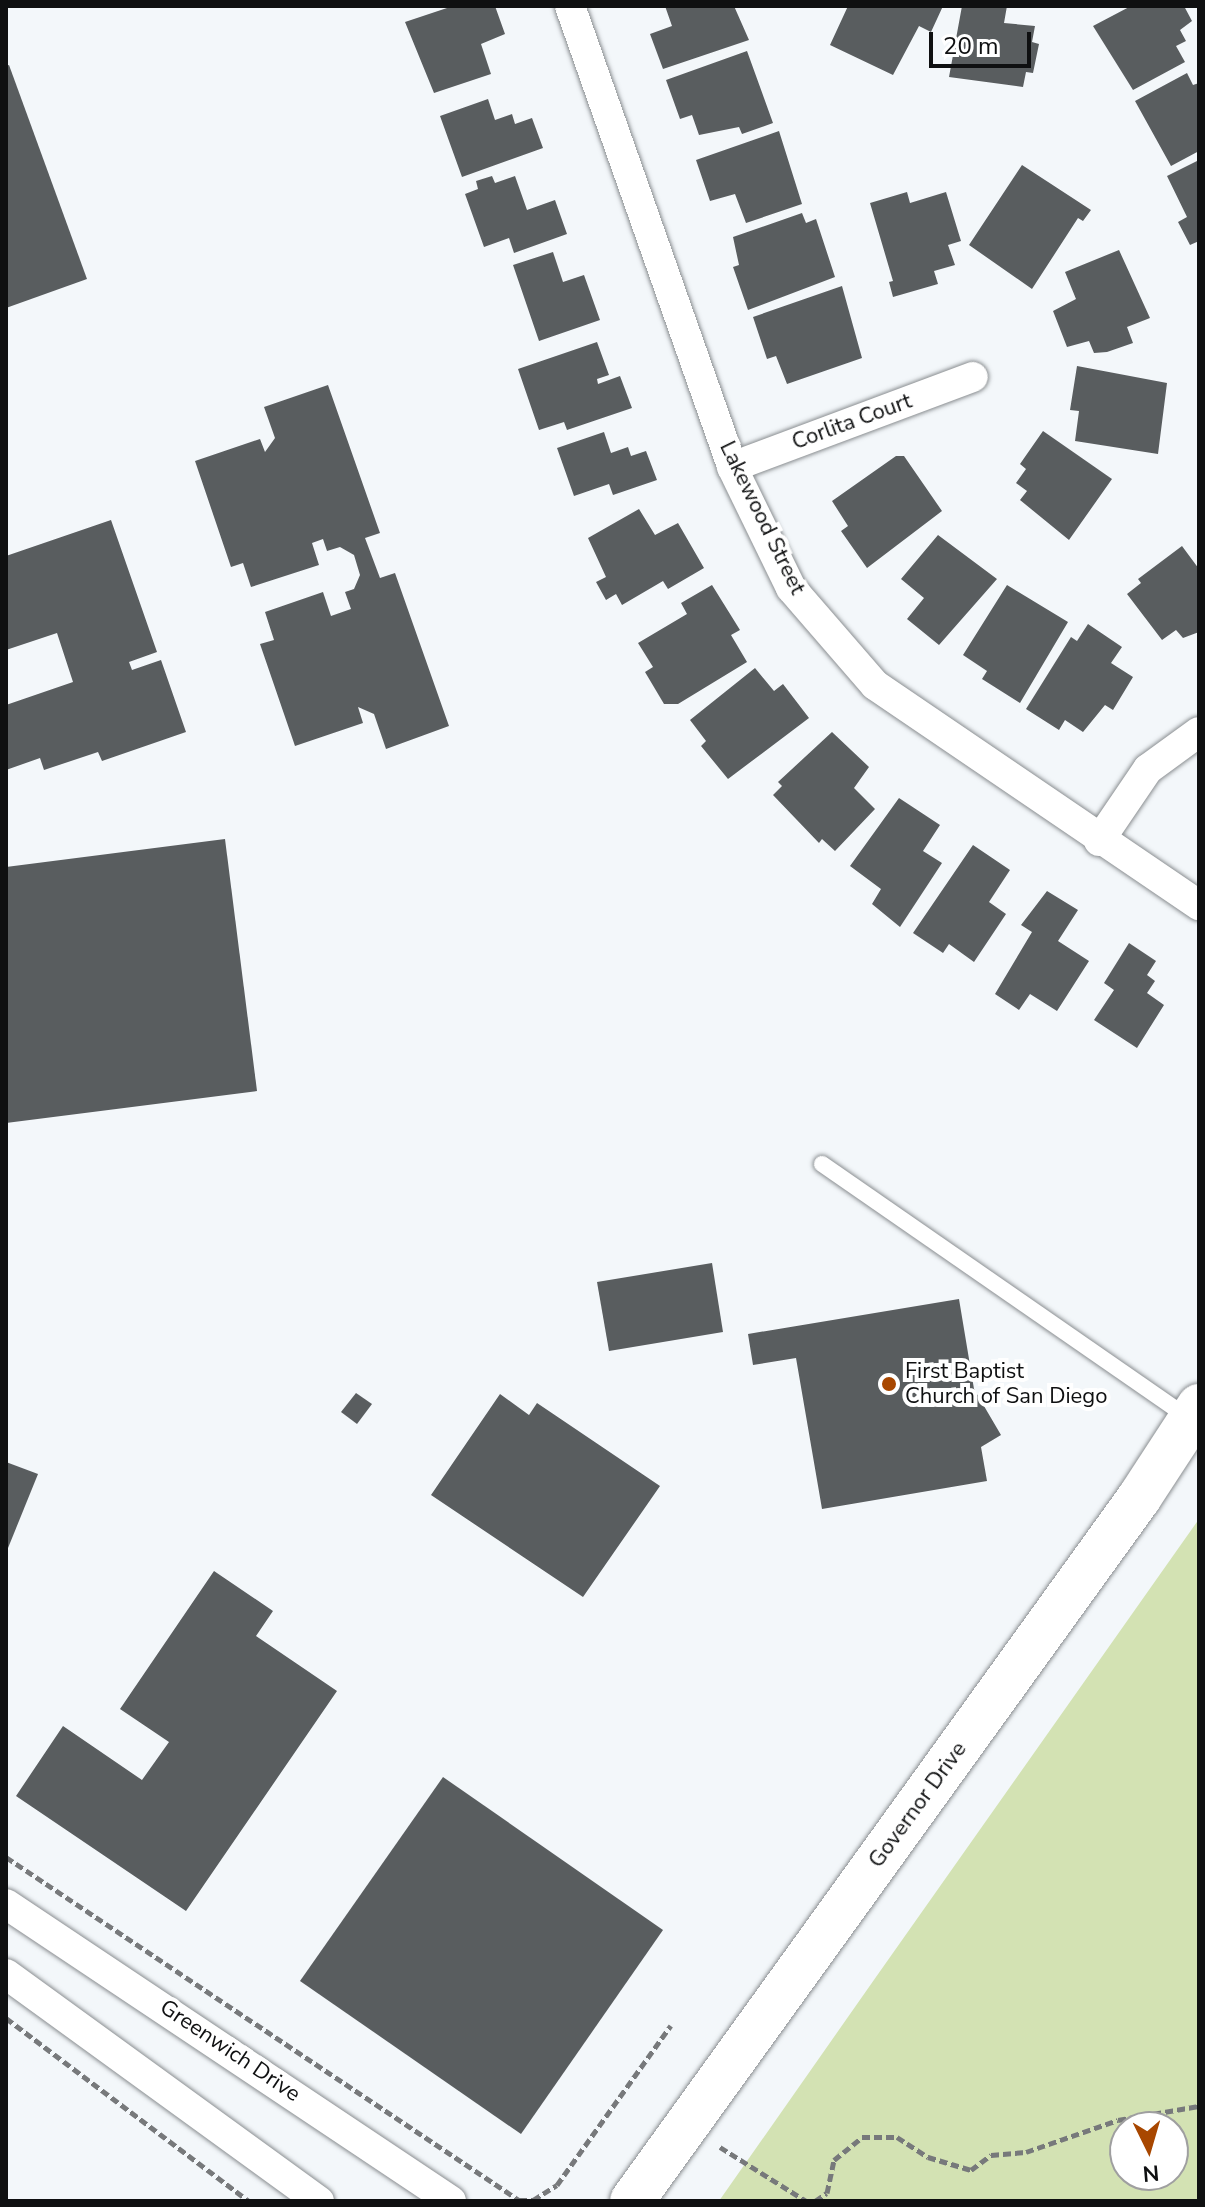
<!DOCTYPE html>
<style>
body{margin:0}
#map{position:relative;width:1205px;height:2207px;overflow:hidden;background:#f3f7fa;font-family:"Nunito Sans",sans-serif}
div>[style]{position:absolute}
[style*='--x']{left:calc(var(--x)*1px);top:calc(var(--y)*1px);width:calc(var(--w)*1px);rotate:calc(var(--a)*1deg)}
.green>*{inset:0;background:#d3e2b3}
.building>*{inset:0;background:#595d5f}
.path>*{height:5px;margin-top:-2.5px;transform-origin:0;background:repeating-linear-gradient(90deg,#77797b 0 8px,transparent 0 12px)}
.roads{filter:drop-shadow(0 0 2px #8a8e91) drop-shadow(0 0 2px #8a8e91)}
.lane>*{height:16px;margin:-8px;padding:0 8px;transform-origin:8px;border-radius:8px;background:#fff}
.street>*{height:30px;margin:-15px;padding:0 15px;transform-origin:15px;border-radius:15px;background:#fff}
.secondary>*{height:44px;margin:-22px;padding:0 22px;transform-origin:22px;border-radius:22px;background:#fff}
.dots>*{width:22px;height:22px;translate:-50% -50%;box-sizing:border-box;border:4px solid #fff;border-radius:50%}
span{translate:-50% -50%;white-space:nowrap;text-align:center;line-height:1.15;-webkit-text-stroke:8px #fff;paint-order:stroke}
.street-label{font-size:22px;color:#0f1011}
.poi-label{font-size:22px;color:#0f1011}
.left{translate:0 -50%;text-align:left}
.frame{position:absolute;inset:0;border:8px solid #0f1011;pointer-events:none}
.north{position:absolute;left:1109px;top:2111px;width:80px;height:80px;box-sizing:border-box;background:#fff;border:2px solid #9f9fa0;border-radius:50%;rotate:175deg;font-size:22px;font-weight:700;line-height:32px;text-align:center;color:#0f1011}
.north::after{content:'';display:block;margin:auto;width:28px;height:36px;background:#a84700;clip-path:polygon(50% 0,100% 100%,50% 72%,0 100%)}
.scale{position:absolute;left:929px;top:32px;width:102px;height:36px;box-sizing:border-box;border:4px solid #0f1011;border-top:0;padding-left:10px;font-size:24px;line-height:28px;white-space:nowrap;color:#0f1011;-webkit-text-stroke:6px #fff;paint-order:stroke}
</style>
<div id="map">
<div class="green">
<i style="clip-path:polygon(evenodd,1199px 1519px,1199px 2201px,719px 2201px,876px 1977px,1199px 1519px,1125px 2127px,1173px 2127px,1173px 2175px,1125px 2175px,1125px 2127px)"></i>
</div>
<div class="building">
<i style="clip-path:polygon(453px 6px,495px 6px,505px 34px,481px 44px,491px 74px,434px 93px,405px 22px)"></i>
<i style="clip-path:polygon(665px 6px,734px 6px,749px 40px,663px 69px,650px 34px,672px 26px)"></i>
<i style="clip-path:polygon(848px 6px,943px 6px,931px 32px,919px 26px,893px 75px,830px 45px)"></i>
<i style="clip-path:polygon(962px 6px,1007px 6px,1004px 23px,1035px 26px,1032px 42px,1039px 44px,1033px 73px,1026px 72px,1023px 87px,949px 77px)"></i>
<i style="clip-path:polygon(1131px 6px,1184px 6px,1192px 21px,1180px 30px,1186px 41px,1176px 46px,1185px 62px,1133px 90px,1093px 26px)"></i>
<i style="clip-path:polygon(747px 51px,773px 123px,742px 134px,739px 127px,699px 135px,692px 115px,680px 119px,666px 80px)"></i>
<i style="clip-path:polygon(9px 65px,87px 279px,6px 308px,6px 66px)"></i>
<i style="clip-path:polygon(1187px 73px,1193px 85px,1199px 83px,1199px 151px,1171px 166px,1135px 101px)"></i>
<i style="clip-path:polygon(488px 99px,495px 120px,512px 114px,515px 124px,532px 118px,543px 148px,462px 177px,440px 116px)"></i>
<i style="clip-path:polygon(779px 131px,802px 204px,746px 223px,735px 194px,710px 201px,696px 160px)"></i>
<i style="clip-path:polygon(1199px 160px,1199px 241px,1190px 245px,1178px 222px,1187px 217px,1167px 176px)"></i>
<i style="clip-path:polygon(1022px 165px,1091px 210px,1083px 221px,1078px 218px,1032px 289px,969px 245px)"></i>
<i style="clip-path:polygon(492px 176px,495px 183px,515px 176px,527px 210px,555px 200px,567px 234px,514px 253px,509px 238px,484px 247px,465px 194px,478px 189px,476px 181px)"></i>
<i style="clip-path:polygon(907px 192px,910px 203px,946px 192px,961px 241px,948px 245px,955px 265px,934px 271px,938px 284px,893px 297px,889px 282px,893px 281px,870px 203px)"></i>
<i style="clip-path:polygon(802px 213px,806px 223px,816px 219px,835px 277px,748px 310px,733px 267px,739px 265px,733px 237px)"></i>
<i style="clip-path:polygon(1119px 250px,1150px 318px,1127px 327px,1133px 343px,1107px 352px,1094px 353px,1089px 341px,1067px 347px,1053px 311px,1076px 299px,1065px 272px)"></i>
<i style="clip-path:polygon(553px 252px,563px 282px,584px 275px,600px 320px,539px 341px,513px 265px)"></i>
<i style="clip-path:polygon(842px 286px,862px 358px,787px 384px,776px 356px,767px 359px,753px 317px)"></i>
<i style="clip-path:polygon(597px 342px,609px 375px,597px 379px,598px 384px,620px 376px,632px 408px,567px 430px,564px 422px,539px 430px,518px 369px)"></i>
<i style="clip-path:polygon(1077px 366px,1167px 383px,1158px 454px,1075px 441px,1079px 411px,1070px 410px)"></i>
<i style="clip-path:polygon(328px 385px,380px 533px,365px 538px,380px 578px,395px 573px,449px 726px,386px 749px,374px 714px,358px 707px,363px 723px,295px 746px,260px 644px,274px 640px,265px 612px,323px 592px,331px 616px,351px 609px,345px 592px,354px 589px,360px 575px,354px 555px,340px 547px,327px 551px,323px 539px,312px 543px,319px 565px,251px 587px,243px 563px,231px 567px,195px 461px,260px 439px,265px 452px,275px 438px,264px 407px)"></i>
<i style="clip-path:polygon(1043px 431px,1112px 479px,1069px 540px,1020px 500px,1027px 491px,1016px 483px,1026px 469px,1020px 464px)"></i>
<i style="clip-path:polygon(604px 432px,611px 453px,628px 447px,631px 456px,646px 451px,657px 480px,613px 495px,609px 484px,574px 496px,557px 448px)"></i>
<i style="clip-path:polygon(896px 456px,904px 456px,942px 511px,867px 568px,841px 531px,848px 526px,832px 501px)"></i>
<i style="clip-path:polygon(639px 509px,655px 535px,678px 523px,704px 568px,668px 589px,663px 581px,622px 605px,616px 594px,606px 600px,596px 582px,606px 577px,588px 538px)"></i>
<i style="clip-path:polygon(111px 520px,157px 652px,129px 662px,132px 670px,161px 660px,186px 732px,102px 761px,98px 752px,44px 770px,40px 758px,6px 770px,6px 705px,73px 682px,57px 633px,6px 650px,6px 556px)"></i>
<i style="clip-path:polygon(938px 535px,997px 579px,939px 645px,907px 619px,924px 598px,901px 579px)"></i>
<i style="clip-path:polygon(1182px 546px,1199px 569px,1199px 632px,1183px 638px,1176px 630px,1162px 640px,1127px 594px,1141px 583px,1138px 579px)"></i>
<i style="clip-path:polygon(712px 585px,740px 630px,731px 635px,747px 662px,678px 704px,664px 704px,645px 672px,653px 667px,638px 643px,687px 614px,681px 603px)"></i>
<i style="clip-path:polygon(1007px 585px,1068px 622px,1020px 703px,982px 679px,987px 671px,963px 655px)"></i>
<i style="clip-path:polygon(1088px 624px,1122px 647px,1111px 663px,1133px 677px,1113px 710px,1105px 705px,1083px 732px,1065px 720px,1059px 730px,1026px 709px,1071px 637px,1077px 641px)"></i>
<i style="clip-path:polygon(755px 668px,774px 691px,783px 684px,809px 718px,728px 779px,701px 746px,706px 741px,690px 720px)"></i>
<i style="clip-path:polygon(832px 732px,869px 767px,854px 788px,875px 809px,835px 851px,822px 839px,819px 843px,773px 795px,782px 786px,778px 782px)"></i>
<i style="clip-path:polygon(899px 798px,940px 825px,923px 851px,942px 863px,900px 927px,872px 904px,881px 889px,850px 866px)"></i>
<i style="clip-path:polygon(225px 839px,257px 1091px,6px 1123px,6px 867px)"></i>
<i style="clip-path:polygon(973px 845px,1010px 870px,989px 902px,1006px 914px,974px 962px,949px 944px,943px 953px,913px 933px)"></i>
<i style="clip-path:polygon(1047px 891px,1078px 910px,1058px 941px,1089px 961px,1057px 1011px,1030px 994px,1019px 1010px,995px 994px,1032px 932px,1021px 925px)"></i>
<i style="clip-path:polygon(1129px 943px,1156px 961px,1147px 975px,1155px 981px,1147px 993px,1164px 1005px,1137px 1048px,1094px 1020px,1114px 990px,1104px 983px)"></i>
<i style="clip-path:polygon(712px 1263px,723px 1332px,609px 1351px,597px 1282px)"></i>
<i style="clip-path:polygon(959px 1299px,974px 1389px,1001px 1435px,981px 1447px,987px 1481px,822px 1509px,796px 1358px,753px 1365px,748px 1334px)"></i>
<i style="clip-path:polygon(356px 1393px,372px 1404px,357px 1424px,341px 1412px)"></i>
<i style="clip-path:polygon(500px 1394px,529px 1415px,537px 1403px,660px 1486px,583px 1597px,431px 1495px)"></i>
<i style="clip-path:polygon(6px 1462px,38px 1474px,6px 1553px)"></i>
<i style="clip-path:polygon(214px 1571px,273px 1611px,256px 1636px,337px 1691px,186px 1911px,16px 1796px,63px 1726px,142px 1780px,169px 1742px,120px 1709px)"></i>
<i style="clip-path:polygon(443px 1777px,663px 1930px,521px 2134px,300px 1981px)"></i>
</div>
<div class="path">
<i style="--x:6;--y:1857;--w:617;--a:33.77"></i>
<i style="--x:519;--y:2200;--w:14;--a:0"></i>
<i style="--x:533;--y:2200;--w:28;--a:-32"></i>
<i style="--x:557;--y:2185;--w:196;--a:-54.5"></i>
<i style="--x:6;--y:2018;--w:304;--a:37"></i>
<i style="--x:720;--y:2147;--w:102;--a:32.1"></i>
<i style="--x:815;--y:2201;--w:14;--a:-34"></i>
<i style="--x:827;--y:2193;--w:34;--a:-78"></i>
<i style="--x:834;--y:2160;--w:36;--a:-39"></i>
<i style="--x:862;--y:2137;--w:35;--a:0"></i>
<i style="--x:897;--y:2137;--w:37;--a:33"></i>
<i style="--x:928;--y:2157;--w:45;--a:16.8"></i>
<i style="--x:971;--y:2170;--w:25;--a:-37"></i>
<i style="--x:991;--y:2155;--w:35;--a:-5"></i>
<i style="--x:1026;--y:2152;--w:97;--a:-19.2"></i>
<i style="--x:1118;--y:2120;--w:82;--a:-9.8"></i>
</div>
<div class="roads">
<div class="lane">
<i style="--x:822;--y:1164;--w:446;--a:34.7"></i>
</div>
<div class="street">
<i style="--x:570;--y:6;--w:489;--a:70.6"></i>
<i style="--x:732;--y:467;--w:135;--a:64"></i>
<i style="--x:791;--y:588;--w:128;--a:49.1"></i>
<i style="--x:875;--y:685;--w:392;--a:34.2"></i>
<i style="--x:732;--y:467;--w:257;--a:-20.5"></i>
<i style="--x:1099;--y:841;--w:87;--a:-55.8"></i>
<i style="--x:1148;--y:769;--w:63;--a:-36"></i>
<i style="--x:6;--y:1904;--w:535;--a:33.72"></i>
<i style="--x:6;--y:1974;--w:387;--a:36"></i>
</div>
<div class="secondary">
<i style="--x:632;--y:2201;--w:867;--a:-54.2"></i>
<i style="--x:1139;--y:1498;--w:110;--a:-56.9"></i>
</div>
</div>
<div class="dots">
<i style="left:889px;top:1384px;background:#a84700"></i>
</div>
<div class="street-label">
<span style="left:852px;top:422px;rotate:-20deg">Corlita Court</span>
<span style="left:762px;top:518px;rotate:64deg">Lakewood Street</span>
<span style="left:918px;top:1805px;rotate:-54deg">Governor Drive</span>
<span style="left:230px;top:2051px;rotate:34deg">Greenwich Drive</span>
</div>
<div class="poi-label">
<span class="left" style="left:905px;top:1384px">First Baptist<br>Church of San Diego</span>
</div>
<div class="frame"></div>
<div class="north">N</div>
<div class="scale">20 m</div>
</div>
